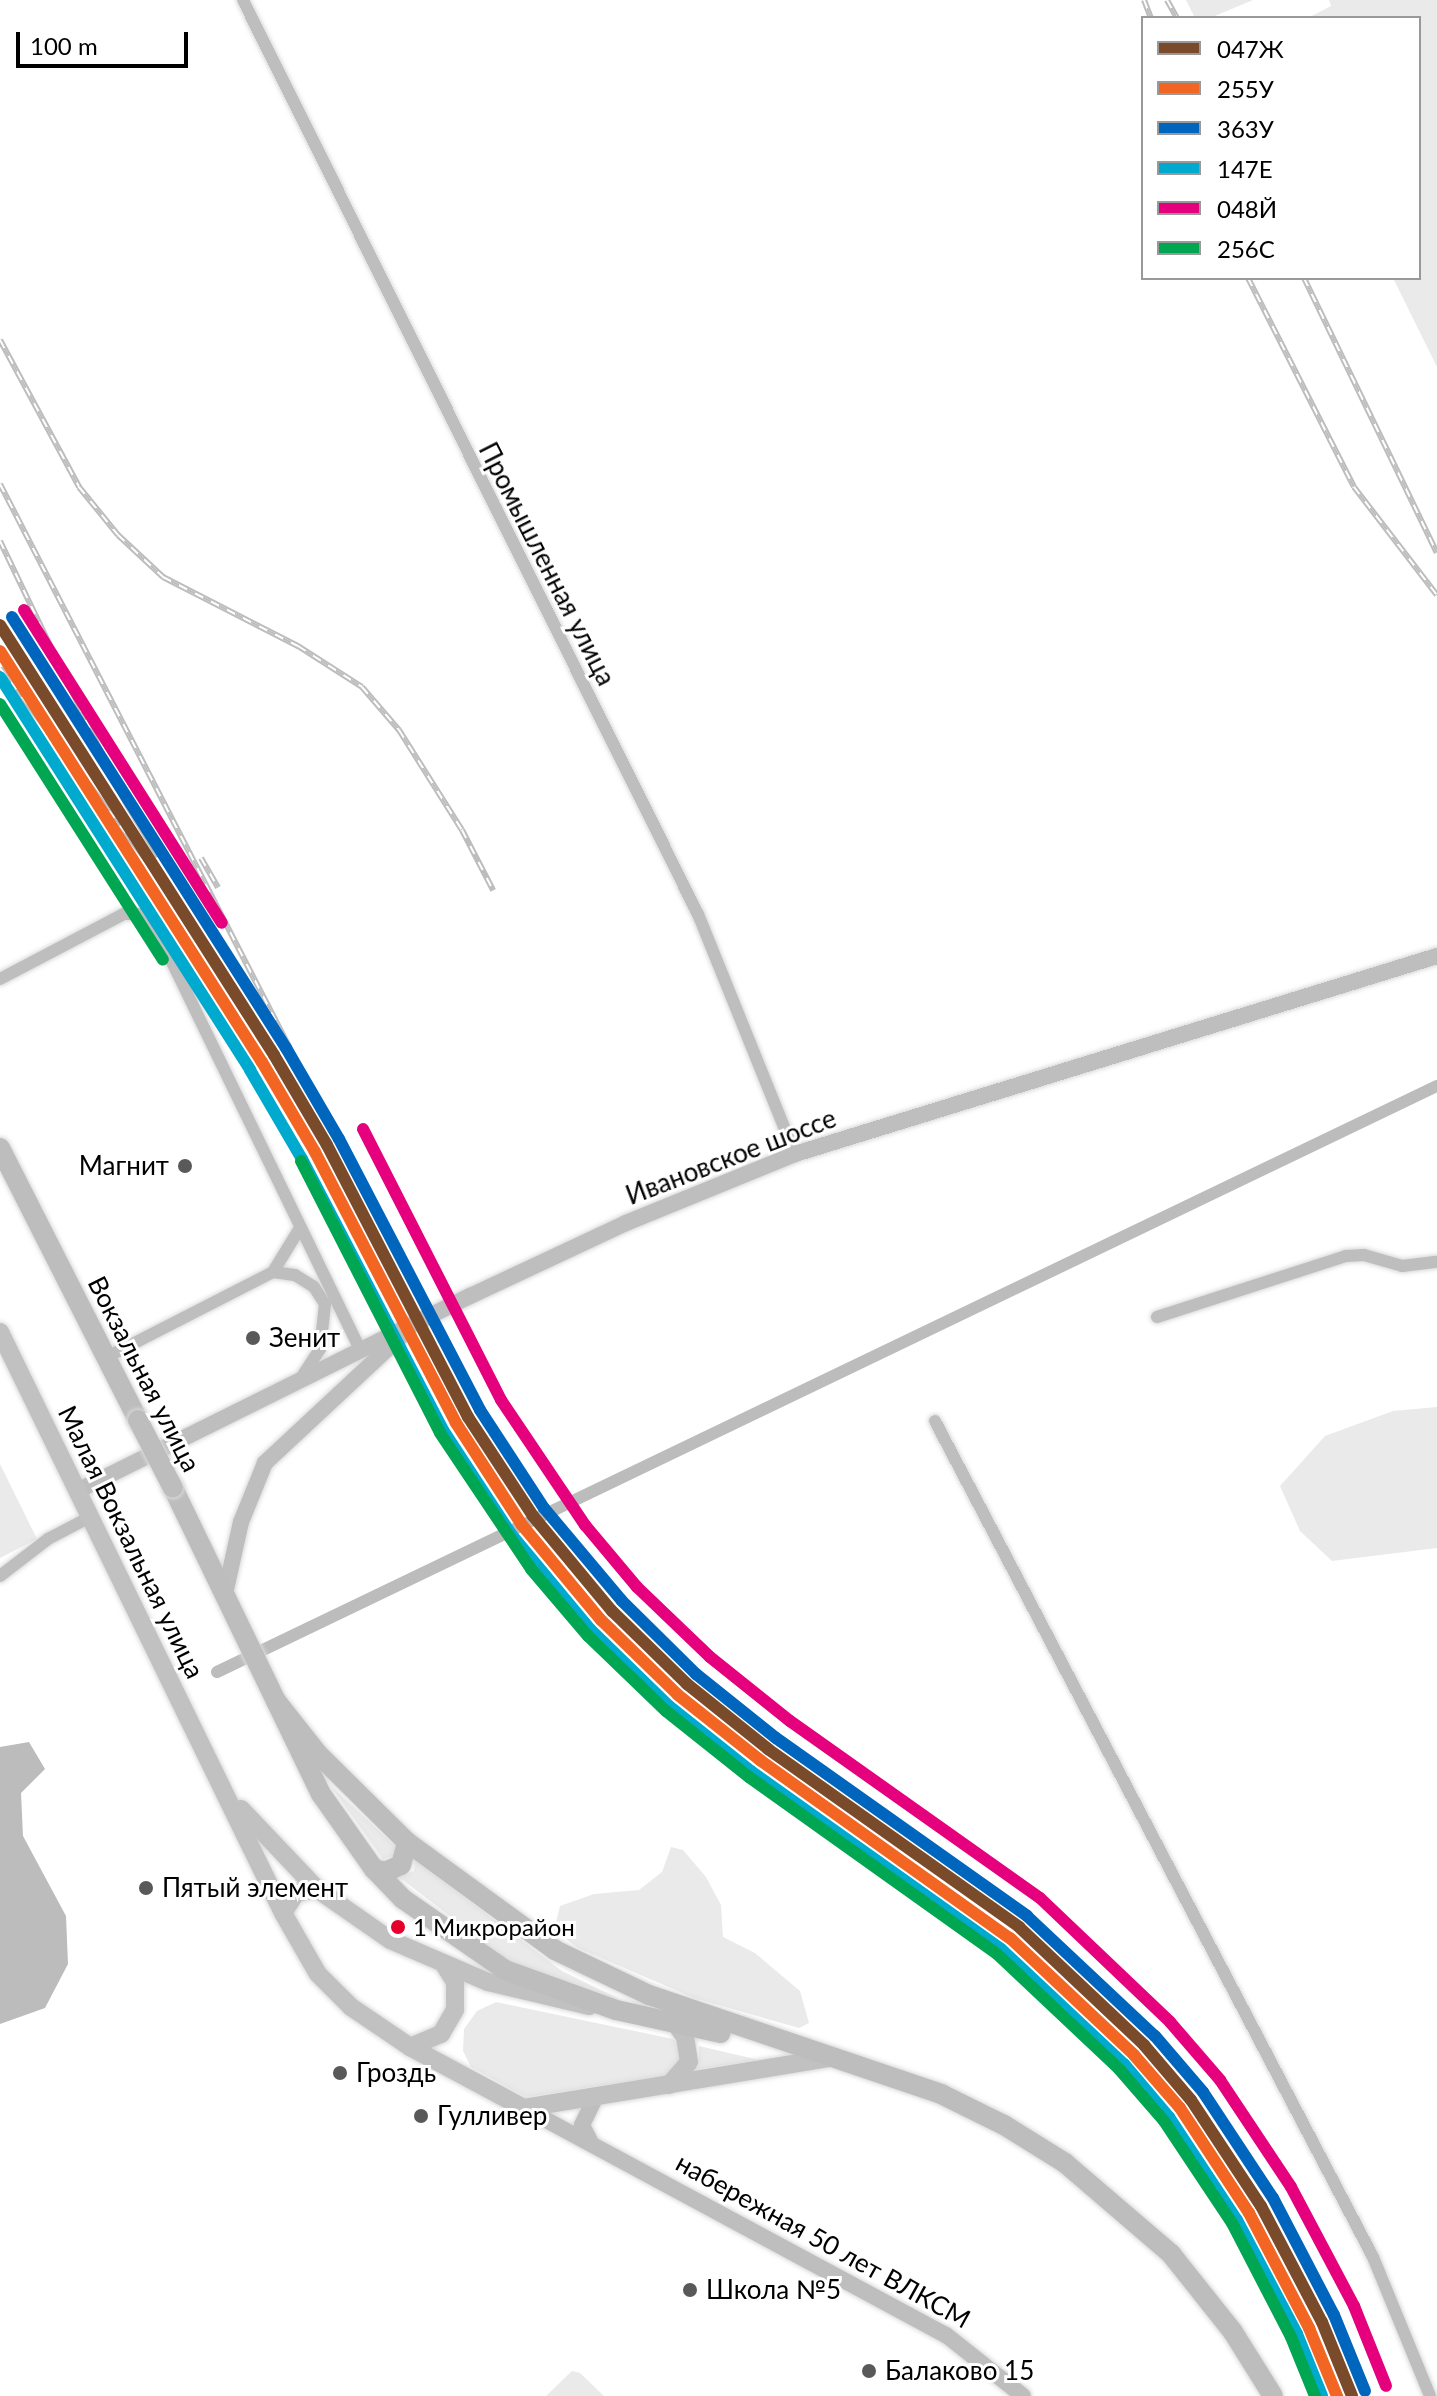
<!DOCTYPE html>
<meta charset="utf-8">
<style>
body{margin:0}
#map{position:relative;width:1437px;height:2396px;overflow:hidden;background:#fff;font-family:Lato,sans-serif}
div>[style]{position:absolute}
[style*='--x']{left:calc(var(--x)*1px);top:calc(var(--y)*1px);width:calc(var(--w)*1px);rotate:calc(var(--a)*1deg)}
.green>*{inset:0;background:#eaeaea}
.water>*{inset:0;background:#bcbcbc}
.canal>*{height:12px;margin:-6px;padding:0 6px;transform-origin:6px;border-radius:6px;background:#bcbcbc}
.roads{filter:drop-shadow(0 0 2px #dbdbdb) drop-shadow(0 0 2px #dbdbdb)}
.minor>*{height:12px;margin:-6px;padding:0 6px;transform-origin:6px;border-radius:6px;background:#bebebe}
.tertiary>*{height:16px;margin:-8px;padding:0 8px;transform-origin:8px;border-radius:8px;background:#bebebe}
.secondary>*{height:18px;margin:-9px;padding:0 9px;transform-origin:9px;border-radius:9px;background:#c1c1c1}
.trunk>*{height:20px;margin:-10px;padding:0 10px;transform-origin:10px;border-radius:10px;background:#bdbdbd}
.rail>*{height:6px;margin-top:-3px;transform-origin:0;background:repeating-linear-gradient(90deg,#fff 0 9px,#bdbdbd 0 18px);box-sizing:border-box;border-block:2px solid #bdbdbd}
.bridges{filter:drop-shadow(0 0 2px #dbdbdb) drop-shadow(0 0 2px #dbdbdb)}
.trunk-bridge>*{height:20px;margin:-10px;padding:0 10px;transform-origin:10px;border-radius:10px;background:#bdbdbd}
.rail-1>*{height:12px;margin:-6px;padding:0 6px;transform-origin:6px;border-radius:6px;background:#7a4b2a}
.rail-2>*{height:12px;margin:-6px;padding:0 6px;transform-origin:6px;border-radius:6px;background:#f26522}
.rail-3>*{height:12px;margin:-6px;padding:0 6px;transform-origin:6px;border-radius:6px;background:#0065bd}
.rail-4>*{height:12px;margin:-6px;padding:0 6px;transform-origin:6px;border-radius:6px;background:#00a9ce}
.rail-5>*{height:12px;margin:-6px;padding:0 6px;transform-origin:6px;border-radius:6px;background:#e5007d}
.rail-6>*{height:12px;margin:-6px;padding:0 6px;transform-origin:6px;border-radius:6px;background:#00a651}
.dots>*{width:22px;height:22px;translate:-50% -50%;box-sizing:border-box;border:4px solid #fff;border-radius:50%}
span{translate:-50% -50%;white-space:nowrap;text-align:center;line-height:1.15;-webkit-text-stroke:6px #fff;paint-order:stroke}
.bus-label{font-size:24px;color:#000}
.left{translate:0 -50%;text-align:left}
.street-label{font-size:26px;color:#000}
.poi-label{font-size:26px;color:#000}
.right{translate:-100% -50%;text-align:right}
.legend{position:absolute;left:1141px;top:16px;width:280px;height:264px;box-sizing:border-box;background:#fff;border:2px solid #999;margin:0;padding:10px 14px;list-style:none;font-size:24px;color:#000}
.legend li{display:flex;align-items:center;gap:16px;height:40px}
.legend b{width:40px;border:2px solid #999}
.scale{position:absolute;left:16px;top:32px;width:172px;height:36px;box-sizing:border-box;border:4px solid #000;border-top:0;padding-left:10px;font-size:24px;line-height:28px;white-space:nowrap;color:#000;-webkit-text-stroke:6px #fff;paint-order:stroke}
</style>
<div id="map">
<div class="green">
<i style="clip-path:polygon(1186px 0,1253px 0,1210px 18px,1195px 18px)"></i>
<i style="clip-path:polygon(1329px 0,1437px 0,1437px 367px,1393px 278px,1419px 278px,1419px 18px,1308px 18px,1331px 6px)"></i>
<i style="clip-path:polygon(1437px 1407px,1437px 1548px,1332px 1561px,1300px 1531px,1280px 1486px,1325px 1436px,1393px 1411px)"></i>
<i style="clip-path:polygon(0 1464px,37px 1539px,0 1558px)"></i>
<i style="clip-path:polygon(330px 1785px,397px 1848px,396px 1855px,383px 1859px)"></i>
<i style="clip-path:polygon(671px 1847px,683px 1850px,706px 1877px,721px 1905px,723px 1937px,755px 1953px,800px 1991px,809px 2023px,799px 2028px,694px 1998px,578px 1948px,554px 1930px,560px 1906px,594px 1894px,639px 1890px,662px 1872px)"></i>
<i style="clip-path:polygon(415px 1860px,562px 1971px,621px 2000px,515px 1966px,399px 1877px,414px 1871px)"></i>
<i style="clip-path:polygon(496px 2002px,673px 2039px,682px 2049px,680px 2063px,669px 2075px,526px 2097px,471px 2067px,463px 2051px,464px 2029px,477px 2011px)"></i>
<i style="clip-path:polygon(699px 2046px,759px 2060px,698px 2069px)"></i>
<i style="clip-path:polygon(572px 2371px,580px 2373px,604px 2396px,546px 2396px)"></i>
</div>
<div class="water">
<i style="clip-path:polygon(29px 1742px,45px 1769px,21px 1793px,23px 1836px,66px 1916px,68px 1964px,45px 2008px,0 2024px,0 1747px)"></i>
</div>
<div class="canal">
<i style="--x:217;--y:1672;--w:1353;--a:-25.66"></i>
</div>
<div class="roads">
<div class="minor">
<i style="--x:243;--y:0;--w:1021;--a:63.54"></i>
<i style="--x:698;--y:914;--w:259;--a:68"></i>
<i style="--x:0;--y:979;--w:140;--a:-27.7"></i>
<i style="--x:124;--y:914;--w:17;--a:0"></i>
<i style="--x:141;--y:914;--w:17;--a:40"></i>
<i style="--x:154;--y:925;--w:472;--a:64.1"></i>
<i style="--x:273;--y:1272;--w:22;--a:8"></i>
<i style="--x:295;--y:1275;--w:22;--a:32"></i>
<i style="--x:314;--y:1287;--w:20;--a:57"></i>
<i style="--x:325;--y:1304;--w:45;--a:96.3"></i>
<i style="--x:320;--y:1349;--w:38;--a:123"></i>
<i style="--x:1157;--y:1317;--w:199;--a:-17.9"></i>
<i style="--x:1346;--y:1256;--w:18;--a:-3"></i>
<i style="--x:1364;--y:1255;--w:40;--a:16"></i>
<i style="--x:1402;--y:1266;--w:35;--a:-7"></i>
<i style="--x:107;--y:1357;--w:186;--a:-27.1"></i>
<i style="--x:273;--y:1272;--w:52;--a:-58.5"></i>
<i style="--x:935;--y:1421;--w:944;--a:62.35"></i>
<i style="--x:1373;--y:2257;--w:150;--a:67.7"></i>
<i style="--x:0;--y:1576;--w:61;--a:-37.6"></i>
<i style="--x:48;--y:1539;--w:47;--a:-27.6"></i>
</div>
<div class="tertiary">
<i style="--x:77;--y:1491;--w:439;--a:-26.4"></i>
<i style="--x:470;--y:1296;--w:172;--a:-25.1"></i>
<i style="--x:626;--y:1223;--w:183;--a:-22.2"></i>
<i style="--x:795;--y:1154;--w:672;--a:-17.14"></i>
<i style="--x:225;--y:1594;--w:74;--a:-77.5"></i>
<i style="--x:241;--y:1522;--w:64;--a:-67.9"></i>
<i style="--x:265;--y:1463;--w:185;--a:-43"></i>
<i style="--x:524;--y:2108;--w:479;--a:28.3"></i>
<i style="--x:946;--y:2335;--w:98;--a:38.4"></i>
<i style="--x:591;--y:2143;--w:20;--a:-117"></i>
<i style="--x:582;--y:2125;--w:28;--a:-64"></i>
</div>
<div class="secondary">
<i style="--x:0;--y:1332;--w:646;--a:64.03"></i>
<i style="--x:283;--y:1913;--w:70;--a:60.2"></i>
<i style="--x:318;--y:1974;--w:47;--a:45"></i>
<i style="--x:351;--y:2007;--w:71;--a:34.1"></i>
<i style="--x:410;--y:2047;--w:129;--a:28.2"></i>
<i style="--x:524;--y:2108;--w:310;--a:-9.3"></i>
<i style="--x:241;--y:1809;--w:110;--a:46.5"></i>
<i style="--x:317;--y:1889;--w:89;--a:34.9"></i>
<i style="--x:390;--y:1940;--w:107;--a:23.2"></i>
<i style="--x:488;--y:1982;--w:104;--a:13.4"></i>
<i style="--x:283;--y:1913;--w:24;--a:-57"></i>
<i style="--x:296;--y:1893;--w:21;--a:-11"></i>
<i style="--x:410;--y:2047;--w:34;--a:-23"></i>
<i style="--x:441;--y:2034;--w:28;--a:-60"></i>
<i style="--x:455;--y:2010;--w:28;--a:-90"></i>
<i style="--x:455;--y:1982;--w:19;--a:-122"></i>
<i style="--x:669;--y:2085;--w:30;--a:-49"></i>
<i style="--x:689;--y:2062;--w:25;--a:-99"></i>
<i style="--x:685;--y:2037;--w:24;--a:-125"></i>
</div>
<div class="trunk">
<i style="--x:0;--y:1148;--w:305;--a:63.1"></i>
<i style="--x:173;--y:1488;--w:340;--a:64.2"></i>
<i style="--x:321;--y:1794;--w:92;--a:54.8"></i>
<i style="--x:374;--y:1869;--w:42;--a:46"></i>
<i style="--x:403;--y:1899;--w:124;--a:34.8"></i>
<i style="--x:505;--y:1970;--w:118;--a:19.8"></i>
<i style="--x:616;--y:2010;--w:107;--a:12.4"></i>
<i style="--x:276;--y:1701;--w:66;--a:51.7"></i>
<i style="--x:317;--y:1753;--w:127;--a:44.7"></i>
<i style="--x:407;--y:1842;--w:183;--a:36.1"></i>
<i style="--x:555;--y:1950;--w:104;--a:25.6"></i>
<i style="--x:649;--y:1995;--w:308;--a:18.7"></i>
<i style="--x:941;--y:2094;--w:70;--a:26.2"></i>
<i style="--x:1004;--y:2125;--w:72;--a:31.9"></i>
<i style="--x:1065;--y:2163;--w:140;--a:40.6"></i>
<i style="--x:1171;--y:2254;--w:100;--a:51.5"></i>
<i style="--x:1233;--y:2332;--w:75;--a:58"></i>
<i style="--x:374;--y:1869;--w:11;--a:15"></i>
<i style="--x:385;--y:1872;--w:17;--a:-24"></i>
<i style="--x:401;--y:1865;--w:24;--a:-75"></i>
</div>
</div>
<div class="rail">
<i style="--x:1144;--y:0;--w:19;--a:69"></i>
<i style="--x:1167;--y:0;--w:21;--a:61"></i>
<i style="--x:1248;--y:278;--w:234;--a:63.1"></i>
<i style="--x:1354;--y:487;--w:136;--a:52.5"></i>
<i style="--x:1304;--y:278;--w:305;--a:64.2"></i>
<i style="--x:0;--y:340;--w:167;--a:61.7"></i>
<i style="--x:79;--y:487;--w:62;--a:50.9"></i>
<i style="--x:118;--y:535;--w:62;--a:43"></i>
<i style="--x:163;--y:577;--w:152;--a:27.1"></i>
<i style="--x:298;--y:646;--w:76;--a:32.6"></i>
<i style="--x:362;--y:687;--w:57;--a:49.3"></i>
<i style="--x:399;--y:730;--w:118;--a:57.8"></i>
<i style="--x:462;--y:830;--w:68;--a:62.7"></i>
<i style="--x:0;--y:484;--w:740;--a:62.81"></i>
<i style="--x:0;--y:541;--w:287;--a:64.4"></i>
<i style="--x:124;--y:800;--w:66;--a:58.7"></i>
<i style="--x:0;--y:668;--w:263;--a:52.7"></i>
<i style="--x:201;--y:858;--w:34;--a:60"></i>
</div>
<div class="bridges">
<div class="trunk-bridge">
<i style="--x:138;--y:1420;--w:76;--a:62.8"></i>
</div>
</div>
<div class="rail-1">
<i style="--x:0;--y:625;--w:510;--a:57.49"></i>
<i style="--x:274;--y:1055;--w:104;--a:59.5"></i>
<i style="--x:327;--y:1145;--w:306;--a:62.6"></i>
<i style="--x:468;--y:1417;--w:118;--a:56.7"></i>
<i style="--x:533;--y:1516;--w:124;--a:50.3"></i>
<i style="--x:612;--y:1611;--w:105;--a:44.2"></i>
<i style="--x:687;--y:1684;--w:104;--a:38.7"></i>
<i style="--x:768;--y:1749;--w:308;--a:35.3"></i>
<i style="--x:1019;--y:1927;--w:172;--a:43.3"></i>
<i style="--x:1144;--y:2045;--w:72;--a:49.5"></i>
<i style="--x:1191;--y:2100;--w:127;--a:56.6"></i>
<i style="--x:1261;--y:2206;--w:131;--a:62.3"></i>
<i style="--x:1322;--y:2322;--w:80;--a:67.9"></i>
</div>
<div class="rail-2">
<i style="--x:0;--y:651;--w:487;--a:57.5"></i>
<i style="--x:262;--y:1062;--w:104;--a:59.5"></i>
<i style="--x:315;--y:1152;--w:305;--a:62.5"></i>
<i style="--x:456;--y:1423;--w:121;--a:57.1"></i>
<i style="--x:522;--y:1525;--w:124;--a:50.3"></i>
<i style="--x:601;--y:1620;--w:107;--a:44.2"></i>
<i style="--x:678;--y:1695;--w:105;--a:38.4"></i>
<i style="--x:760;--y:1760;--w:307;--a:35.5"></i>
<i style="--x:1010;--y:1938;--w:170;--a:43.3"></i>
<i style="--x:1134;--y:2055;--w:70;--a:49"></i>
<i style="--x:1180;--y:2108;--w:126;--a:56.7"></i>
<i style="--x:1249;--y:2213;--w:130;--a:62.4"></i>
<i style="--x:1309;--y:2328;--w:74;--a:67.6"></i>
</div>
<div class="rail-3">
<i style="--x:12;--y:617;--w:511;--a:57.55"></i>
<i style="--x:286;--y:1048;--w:105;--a:59.8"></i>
<i style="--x:339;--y:1139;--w:305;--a:62.5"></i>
<i style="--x:480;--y:1410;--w:117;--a:56.9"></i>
<i style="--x:544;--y:1508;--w:121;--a:50"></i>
<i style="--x:622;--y:1601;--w:104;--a:44.6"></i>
<i style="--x:696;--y:1674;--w:102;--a:38.7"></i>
<i style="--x:776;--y:1738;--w:308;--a:35.3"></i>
<i style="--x:1027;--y:1916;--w:175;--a:43.2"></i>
<i style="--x:1155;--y:2036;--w:74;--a:49.4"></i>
<i style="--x:1203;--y:2092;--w:127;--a:56.6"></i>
<i style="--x:1273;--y:2198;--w:132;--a:62.5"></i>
<i style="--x:1334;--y:2315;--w:82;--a:67.8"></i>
</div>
<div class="rail-4">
<i style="--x:0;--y:677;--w:466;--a:57.5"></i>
<i style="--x:250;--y:1070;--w:103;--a:59.7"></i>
<i style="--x:302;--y:1159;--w:305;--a:62.5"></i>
<i style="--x:443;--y:1430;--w:124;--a:56.8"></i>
<i style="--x:511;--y:1534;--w:124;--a:50.3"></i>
<i style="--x:590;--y:1629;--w:110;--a:44.3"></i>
<i style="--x:669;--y:1706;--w:106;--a:38.5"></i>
<i style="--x:752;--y:1772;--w:305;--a:35.4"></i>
<i style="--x:1001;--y:1949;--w:168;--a:43.1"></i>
<i style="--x:1124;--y:2064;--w:70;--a:49.7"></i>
<i style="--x:1169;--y:2117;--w:123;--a:56.6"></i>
<i style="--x:1237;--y:2220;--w:129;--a:62.2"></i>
<i style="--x:1297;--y:2334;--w:67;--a:68"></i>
</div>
<div class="rail-5">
<i style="--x:24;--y:610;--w:370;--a:57.7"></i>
<i style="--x:363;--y:1129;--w:304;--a:63"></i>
<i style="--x:501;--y:1400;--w:151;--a:56.1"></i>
<i style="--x:585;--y:1525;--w:81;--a:50"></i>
<i style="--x:637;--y:1587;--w:101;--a:43.8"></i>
<i style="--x:710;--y:1657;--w:102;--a:38.7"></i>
<i style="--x:790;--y:1721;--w:306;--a:35.3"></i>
<i style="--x:1040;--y:1898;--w:180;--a:43.6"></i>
<i style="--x:1170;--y:2022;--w:77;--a:49.2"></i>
<i style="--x:1220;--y:2080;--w:128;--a:56.4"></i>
<i style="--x:1291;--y:2187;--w:135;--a:62.1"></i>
<i style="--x:1354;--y:2306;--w:86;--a:68.2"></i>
</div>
<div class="rail-6">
<i style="--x:0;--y:704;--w:303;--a:57.5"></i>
<i style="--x:301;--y:1161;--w:305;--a:62.9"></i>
<i style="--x:440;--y:1433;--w:164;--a:56.2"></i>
<i style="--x:531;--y:1569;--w:88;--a:49.6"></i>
<i style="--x:588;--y:1636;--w:108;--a:43.9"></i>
<i style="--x:666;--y:1711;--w:106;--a:38.5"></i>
<i style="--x:749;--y:1777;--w:305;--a:35.5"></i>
<i style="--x:997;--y:1954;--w:168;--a:43.3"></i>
<i style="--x:1119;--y:2069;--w:69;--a:49.1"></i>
<i style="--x:1164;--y:2121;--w:123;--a:56.3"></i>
<i style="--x:1232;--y:2223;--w:128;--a:62.6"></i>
<i style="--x:1291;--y:2337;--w:64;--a:67.9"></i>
</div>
<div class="dots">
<i style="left:185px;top:1166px;background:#595959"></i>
<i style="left:253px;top:1338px;background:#595959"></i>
<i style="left:146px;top:1888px;background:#595959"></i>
<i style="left:398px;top:1927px;background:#e4002b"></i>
<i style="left:340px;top:2073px;background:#595959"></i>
<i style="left:421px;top:2116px;background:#595959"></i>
<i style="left:690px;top:2290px;background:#595959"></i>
<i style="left:869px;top:2371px;background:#595959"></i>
</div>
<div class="bus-label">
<span class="left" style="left:413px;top:1927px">1 Микрорайон</span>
</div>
<div class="street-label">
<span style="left:547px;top:564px;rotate:63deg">Промышленная улица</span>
<span style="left:731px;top:1157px;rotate:-21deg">Ивановское шоссе</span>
<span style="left:144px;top:1374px;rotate:63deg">Вокзальная улица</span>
<span style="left:131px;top:1542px;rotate:64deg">Малая Вокзальная улица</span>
<span style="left:823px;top:2241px;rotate:29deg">набережная 50 лет ВЛКСМ</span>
</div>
<div class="poi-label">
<span class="right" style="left:169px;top:1166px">Магнит</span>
<span class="left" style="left:269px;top:1338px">Зенит</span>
<span class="left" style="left:162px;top:1888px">Пятый элемент</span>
<span class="left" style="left:356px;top:2073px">Гроздь</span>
<span class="left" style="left:437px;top:2116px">Гулливер</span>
<span class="left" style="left:706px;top:2290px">Школа №5</span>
<span class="left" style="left:885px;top:2371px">Балаково 15</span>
</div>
<ul class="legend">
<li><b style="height:10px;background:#7a4b2a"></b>047Ж</li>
<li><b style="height:10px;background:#f26522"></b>255У</li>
<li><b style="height:10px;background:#0065bd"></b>363У</li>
<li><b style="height:10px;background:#00a9ce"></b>147Е</li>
<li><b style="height:10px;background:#e5007d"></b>048Й</li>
<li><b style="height:10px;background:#00a651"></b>256С</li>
</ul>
<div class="scale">100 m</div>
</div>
